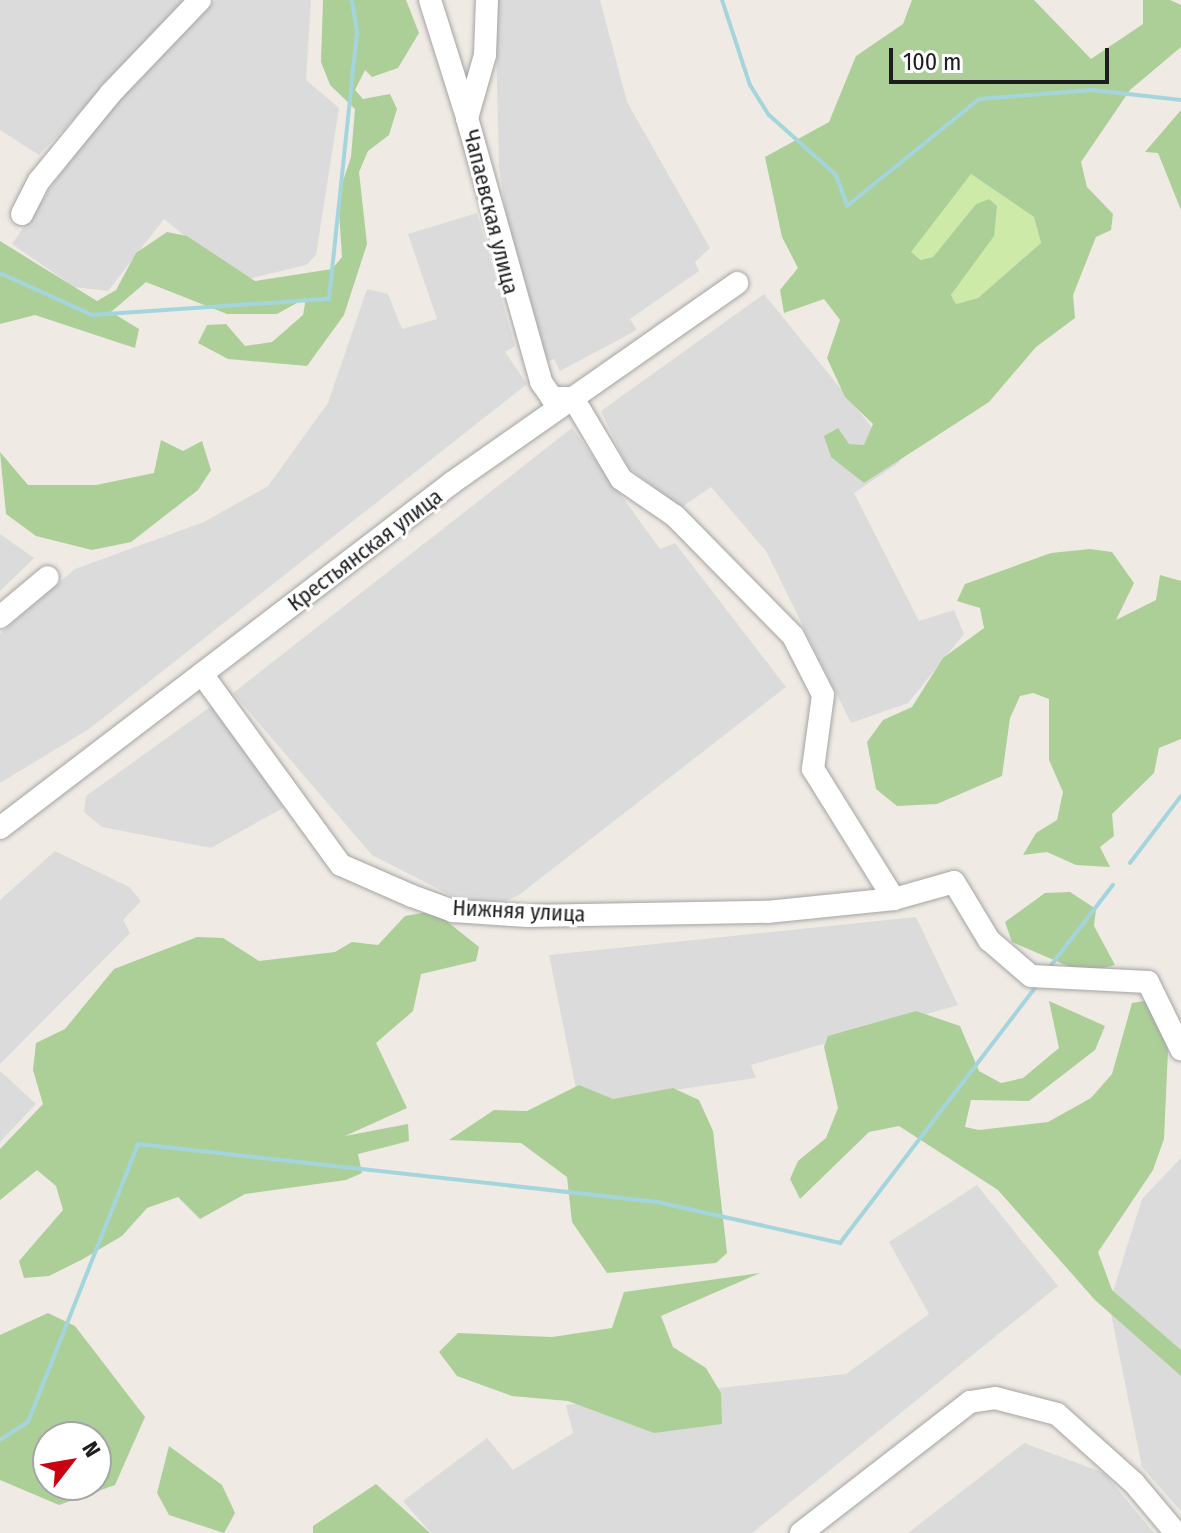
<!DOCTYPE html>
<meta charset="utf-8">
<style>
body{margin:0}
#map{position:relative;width:1181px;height:1533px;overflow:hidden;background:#efeae4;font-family:"Fira Sans Condensed",sans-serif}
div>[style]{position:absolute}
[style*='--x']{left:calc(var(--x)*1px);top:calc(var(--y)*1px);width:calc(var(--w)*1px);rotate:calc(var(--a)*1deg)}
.residential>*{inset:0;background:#dcdbdb}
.grass>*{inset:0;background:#ceeaa9}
.forest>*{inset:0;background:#accf98}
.stream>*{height:4px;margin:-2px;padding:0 2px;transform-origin:2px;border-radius:2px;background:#a4d5dd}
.roads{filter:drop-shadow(0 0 2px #a5a5a5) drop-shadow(0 0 2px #a5a5a5)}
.minor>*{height:22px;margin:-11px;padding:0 11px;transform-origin:11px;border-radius:11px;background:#fff}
span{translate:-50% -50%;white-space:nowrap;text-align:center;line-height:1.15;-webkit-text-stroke:6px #fff;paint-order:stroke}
.street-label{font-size:22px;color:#1e1e1e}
.north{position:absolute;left:32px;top:1421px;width:80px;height:80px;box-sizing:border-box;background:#fff;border:2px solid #a5a5a5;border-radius:50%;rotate:59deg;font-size:22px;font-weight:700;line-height:32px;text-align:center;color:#1e1e1e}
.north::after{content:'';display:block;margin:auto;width:28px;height:36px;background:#cc0010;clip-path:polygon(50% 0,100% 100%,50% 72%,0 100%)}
.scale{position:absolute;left:889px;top:48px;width:220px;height:36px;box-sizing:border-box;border:4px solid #1e1e1e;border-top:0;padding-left:10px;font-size:24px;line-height:28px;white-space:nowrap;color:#1e1e1e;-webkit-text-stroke:6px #fff;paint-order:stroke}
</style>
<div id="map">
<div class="residential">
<i style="clip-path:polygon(0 0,186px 0,39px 155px,0 130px)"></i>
<i style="clip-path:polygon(216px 0,311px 0,306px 80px,339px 108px,316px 255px,306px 265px,240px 281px,164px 219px,108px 291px,74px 287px,12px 244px,94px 126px)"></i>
<i style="clip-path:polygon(495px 0,600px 0,627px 102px,710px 248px,695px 262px,699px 271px,630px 319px,637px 330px,560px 371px,554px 359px,543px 363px,520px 300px,499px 167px)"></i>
<i style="clip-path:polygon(477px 213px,515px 346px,505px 352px,527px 384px,89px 729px,0 783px,0 634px,75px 569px,204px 522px,268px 486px,328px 403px,367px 289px,388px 294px,402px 329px,437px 319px,408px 234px)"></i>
<i style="clip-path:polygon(764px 294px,900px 462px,854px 493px,919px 621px,954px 610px,964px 634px,908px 703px,851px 723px,766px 551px,711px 487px,680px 508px,627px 466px,601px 411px)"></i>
<i style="clip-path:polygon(572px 428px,660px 549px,675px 543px,786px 687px,519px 895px,495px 906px,456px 898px,372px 855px,233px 693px)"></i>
<i style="clip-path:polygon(0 534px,34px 558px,0 591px)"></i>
<i style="clip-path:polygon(217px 702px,248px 741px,283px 808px,211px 848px,102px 827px,84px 812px,86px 796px)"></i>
<i style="clip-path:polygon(55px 851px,129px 887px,141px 901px,123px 920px,130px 933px,0 1064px,0 900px)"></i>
<i style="clip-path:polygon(916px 917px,958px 1005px,751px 1065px,756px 1078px,579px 1104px,549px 955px)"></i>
<i style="clip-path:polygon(0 1071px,36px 1104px,0 1142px)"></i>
<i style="clip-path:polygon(1181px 1158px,1181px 1511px,1142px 1467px,1109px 1304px,1142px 1199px)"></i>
<i style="clip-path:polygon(977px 1185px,1058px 1286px,752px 1533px,431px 1533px,403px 1501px,487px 1438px,513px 1470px,573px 1433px,566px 1405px,846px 1374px,929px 1314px,889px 1242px)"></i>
<i style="clip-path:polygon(1024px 1443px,1104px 1473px,1154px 1533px,908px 1533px)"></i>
</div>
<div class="grass">
<i style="clip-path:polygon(971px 174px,1034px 217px,1041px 243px,978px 298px,956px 304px,951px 295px,971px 267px,976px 204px,933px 257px,922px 260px,910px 252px)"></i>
</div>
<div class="forest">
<i style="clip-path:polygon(323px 0,406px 0,419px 33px,398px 68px,372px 77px,365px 70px,355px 90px,363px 99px,390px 94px,397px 109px,389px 135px,368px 151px,359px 172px,367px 244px,344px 315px,307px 366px,228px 359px,198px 343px,207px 325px,226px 324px,245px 346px,272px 342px,303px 315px,306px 298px,277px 314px,227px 314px,146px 282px,111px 312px,139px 329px,135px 348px,35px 315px,0 324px,0 241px,97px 301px,116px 290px,136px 253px,167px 232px,187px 236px,255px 281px,332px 269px,342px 257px,338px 196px,351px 157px,355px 109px,330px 85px,321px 62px)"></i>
<i style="clip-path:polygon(evenodd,912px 0,1034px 0,1091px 59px,1143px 24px,1143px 0,1170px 0,1181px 5px,1181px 47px,1130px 90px,1081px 162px,1087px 187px,1113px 214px,1111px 230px,1096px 237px,1073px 295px,1075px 318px,1036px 347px,989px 402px,864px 483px,831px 457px,824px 436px,838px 428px,849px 444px,864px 445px,873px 424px,845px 397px,827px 358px,840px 320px,824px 299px,784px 313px,780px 290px,798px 268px,782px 237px,765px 157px,829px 122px,856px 56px,903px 24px,912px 0,971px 174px,1034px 217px,1041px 243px,978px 298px,956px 304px,951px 295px,994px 236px,997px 206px,989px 199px,976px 204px,933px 257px,921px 260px,911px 252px,971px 174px)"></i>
<i style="clip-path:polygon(1181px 110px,1181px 210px,1158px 153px,1145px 152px)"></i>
<i style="clip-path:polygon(161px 440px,183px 451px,202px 441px,211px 470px,198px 490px,131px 542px,92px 550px,36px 536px,6px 514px,0 452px,28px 485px,96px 485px,154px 473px)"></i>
<i style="clip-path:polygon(1090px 549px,1112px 552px,1134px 583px,1116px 620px,1156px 600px,1160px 575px,1181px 581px,1181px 739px,1159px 748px,1154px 773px,1112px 814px,1114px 836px,1100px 847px,1110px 867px,1076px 865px,1047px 852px,1023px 855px,1036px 833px,1057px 820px,1063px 792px,1049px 760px,1049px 699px,1033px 693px,1020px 696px,1010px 718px,1002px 776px,937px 804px,897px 806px,876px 789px,867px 742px,883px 720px,912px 707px,943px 658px,984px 628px,980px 608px,957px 601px,965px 584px,1051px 553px)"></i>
<i style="clip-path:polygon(1070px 892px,1096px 909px,1094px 926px,1115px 965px,1084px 973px,1012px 942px,1005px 922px,1045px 893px)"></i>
<i style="clip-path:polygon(434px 911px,479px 947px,476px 961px,421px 974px,413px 1011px,376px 1043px,407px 1108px,345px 1136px,408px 1124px,409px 1141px,358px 1154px,362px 1173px,346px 1180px,245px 1194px,200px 1219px,178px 1197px,147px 1208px,122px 1236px,83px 1259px,49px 1276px,24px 1278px,19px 1261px,63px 1210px,56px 1186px,37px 1170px,0 1200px,0 1149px,43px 1104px,33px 1070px,36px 1043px,65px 1029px,114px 969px,197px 937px,223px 938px,259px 961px,335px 952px,352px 942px,378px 945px,405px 916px)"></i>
<i style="clip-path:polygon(1151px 1000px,1168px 1050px,1164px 1139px,1153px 1170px,1098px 1252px,1112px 1290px,1181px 1350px,1181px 1376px,1095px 1300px,998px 1190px,899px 1126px,869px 1132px,800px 1199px,790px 1179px,798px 1161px,826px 1138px,838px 1108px,824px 1047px,828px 1036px,916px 1011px,960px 1026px,979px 1071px,1001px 1083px,1023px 1078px,1059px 1048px,1049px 1001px,1105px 1026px,1095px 1050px,1029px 1101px,971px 1100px,965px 1127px,979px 1130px,1048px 1122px,1091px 1098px,1112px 1074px,1132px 1003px)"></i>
<i style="clip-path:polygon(579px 1085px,613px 1099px,673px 1088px,699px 1100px,713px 1131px,727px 1253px,716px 1263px,607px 1273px,572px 1222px,567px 1177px,521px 1143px,449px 1140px,494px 1110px,527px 1111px)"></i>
<i style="clip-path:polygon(760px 1273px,661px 1316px,673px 1347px,706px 1368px,721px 1393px,722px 1424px,654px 1433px,568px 1401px,512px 1396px,457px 1376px,439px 1352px,458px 1333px,552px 1337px,612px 1328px,624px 1292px)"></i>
<i style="clip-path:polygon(evenodd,48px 1313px,75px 1326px,145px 1417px,115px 1485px,59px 1505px,0 1480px,0 1335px,48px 1313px,48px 1437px,96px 1437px,96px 1485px,48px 1485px,48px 1437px)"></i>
<i style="clip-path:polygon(169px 1446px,222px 1485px,235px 1513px,224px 1533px,169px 1515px,157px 1493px)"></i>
<i style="clip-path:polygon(376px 1484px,430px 1533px,313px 1533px,313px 1526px)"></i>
</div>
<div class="stream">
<i style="--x:722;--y:0;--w:89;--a:71.8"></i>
<i style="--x:750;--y:85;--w:36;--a:58"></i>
<i style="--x:769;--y:115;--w:90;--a:41.8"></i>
<i style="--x:836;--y:175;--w:33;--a:70"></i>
<i style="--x:847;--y:206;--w:170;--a:-39"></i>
<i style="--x:979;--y:99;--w:114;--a:-4.5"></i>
<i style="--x:1093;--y:90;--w:89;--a:6.5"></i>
<i style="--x:0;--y:273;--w:101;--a:24.5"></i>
<i style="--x:92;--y:315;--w:238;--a:-3.9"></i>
<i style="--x:329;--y:299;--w:268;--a:-84"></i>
<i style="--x:357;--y:32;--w:32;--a:-99"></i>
<i style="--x:1130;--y:863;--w:84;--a:-52.7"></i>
<i style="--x:1049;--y:968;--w:105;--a:-52.4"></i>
<i style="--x:0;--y:1440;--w:33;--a:-33"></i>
<i style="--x:28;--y:1422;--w:299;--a:-68.4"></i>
<i style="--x:138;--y:1144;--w:522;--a:6.38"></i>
<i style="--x:657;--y:1202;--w:188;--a:12.6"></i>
<i style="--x:840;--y:1243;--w:325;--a:-52.6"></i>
</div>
<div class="roads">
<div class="minor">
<i style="--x:430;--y:0;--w:123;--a:72.5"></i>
<i style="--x:487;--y:0;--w:55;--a:92.1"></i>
<i style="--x:485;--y:55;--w:66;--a:105.9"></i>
<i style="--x:467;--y:118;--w:274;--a:74.3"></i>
<i style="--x:541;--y:382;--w:19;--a:55"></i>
<i style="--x:552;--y:398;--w:21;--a:0"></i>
<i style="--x:573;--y:398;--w:94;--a:59.3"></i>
<i style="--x:621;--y:479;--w:65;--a:34.4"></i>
<i style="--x:675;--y:516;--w:168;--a:45.5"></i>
<i style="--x:793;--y:636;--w:66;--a:63"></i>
<i style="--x:823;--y:695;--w:75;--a:97.7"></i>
<i style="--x:813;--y:769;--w:153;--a:58.1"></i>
<i style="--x:22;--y:214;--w:37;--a:-63"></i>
<i style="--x:39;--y:181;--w:114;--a:-50.7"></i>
<i style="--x:111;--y:93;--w:129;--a:-46.3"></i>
<i style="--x:0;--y:617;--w:62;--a:-39.8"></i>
<i style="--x:202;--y:674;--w:236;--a:54"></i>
<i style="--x:341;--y:865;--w:77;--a:23.6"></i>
<i style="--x:412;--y:896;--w:44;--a:20.1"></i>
<i style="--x:453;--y:911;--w:74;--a:3.9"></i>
<i style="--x:527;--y:916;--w:240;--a:-1"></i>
<i style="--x:767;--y:912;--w:128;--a:-5.8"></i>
<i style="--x:894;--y:899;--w:62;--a:-15.8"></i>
<i style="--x:954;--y:882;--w:68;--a:58.9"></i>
<i style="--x:989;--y:940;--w:55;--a:40.6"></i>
<i style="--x:1031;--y:976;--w:117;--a:2.9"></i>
<i style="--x:1148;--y:982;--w:75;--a:63.8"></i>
<i style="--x:0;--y:828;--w:570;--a:-37.37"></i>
<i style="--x:453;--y:482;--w:347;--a:-35"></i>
<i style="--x:801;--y:1533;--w:214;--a:-37.8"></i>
<i style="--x:970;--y:1402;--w:25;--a:-9"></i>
<i style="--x:995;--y:1398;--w:64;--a:14.5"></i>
<i style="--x:1057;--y:1414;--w:103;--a:41.9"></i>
<i style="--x:1134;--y:1483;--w:65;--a:50"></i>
</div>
</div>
<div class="street-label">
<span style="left:491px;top:212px;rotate:76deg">Чапаевская улица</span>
<span style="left:365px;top:550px;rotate:-37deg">Крестьянская улица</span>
<span style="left:519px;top:911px;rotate:3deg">Нижняя улица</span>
</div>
<div class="north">N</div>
<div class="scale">100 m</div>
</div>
